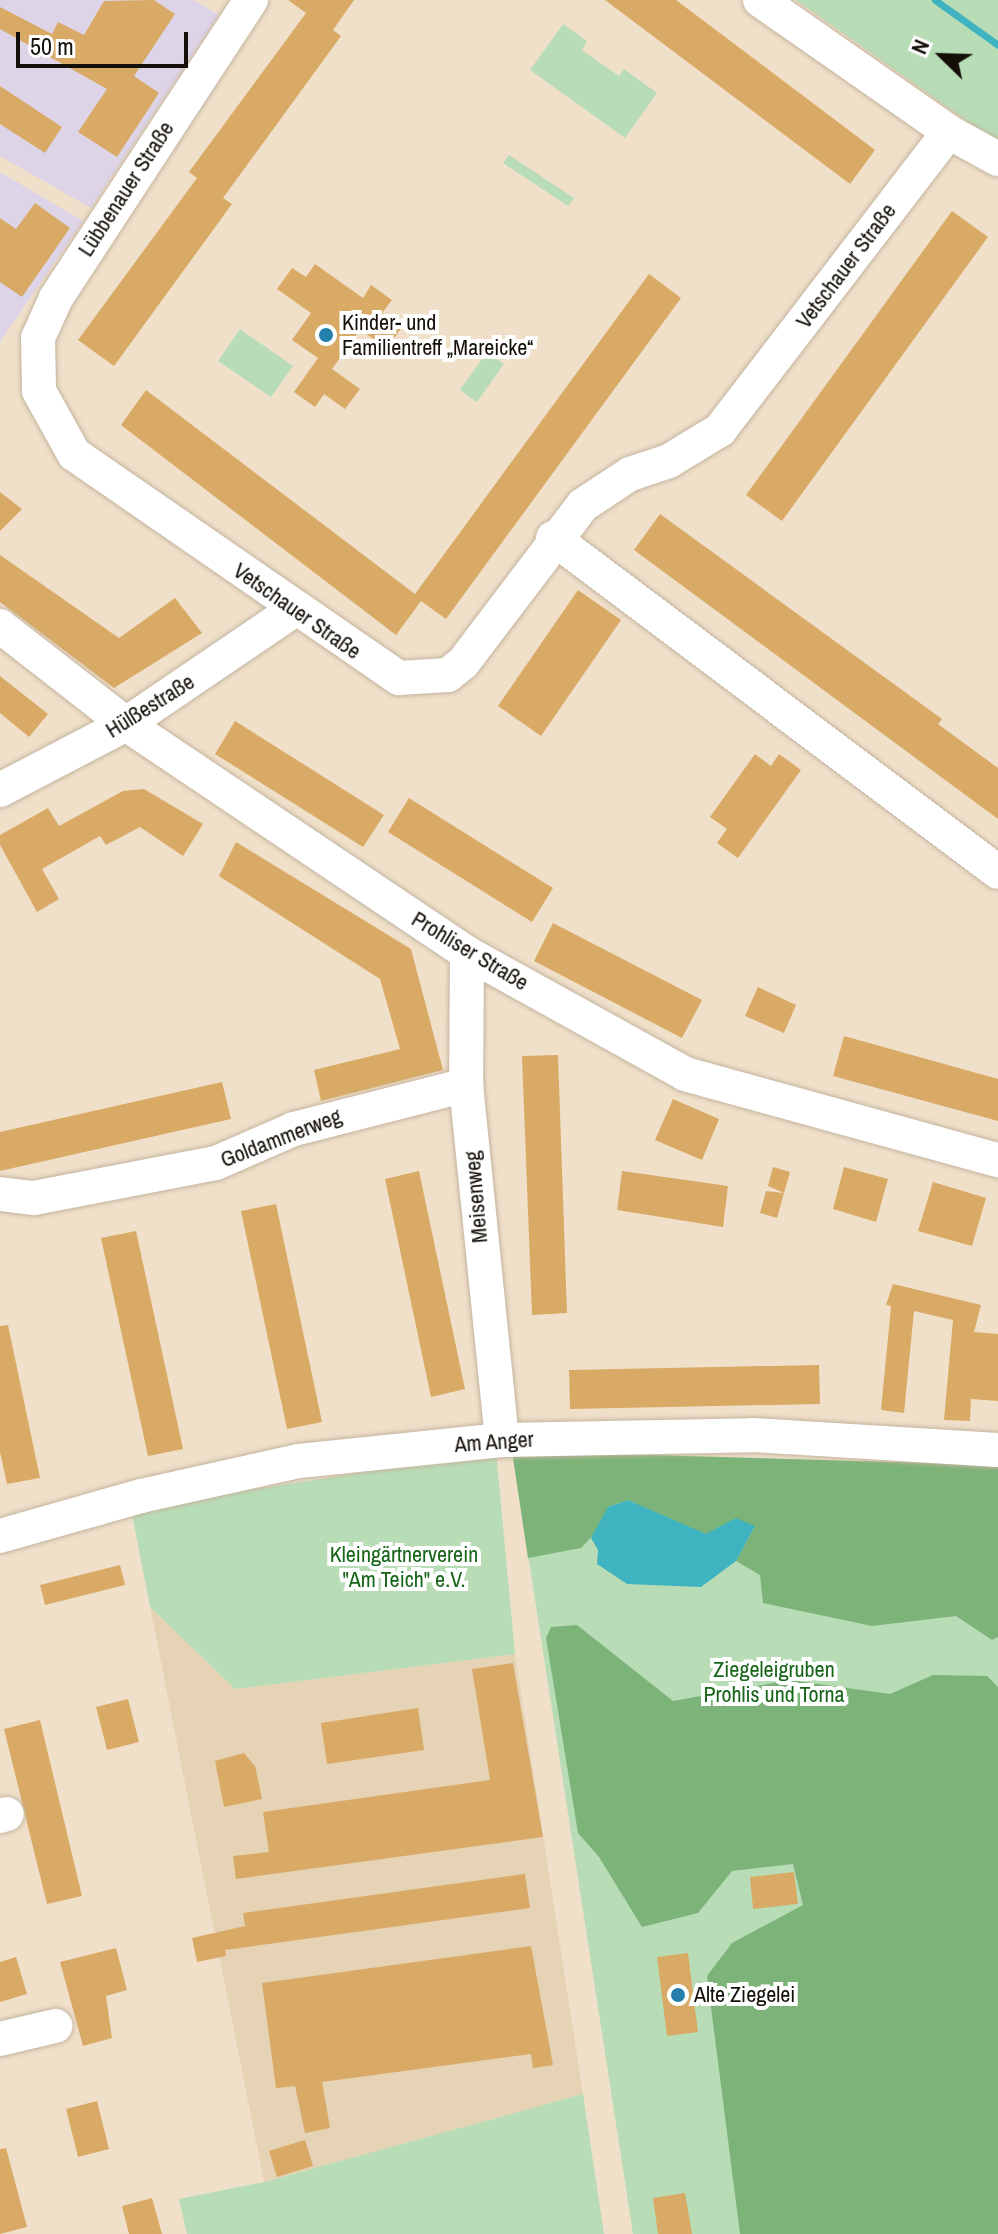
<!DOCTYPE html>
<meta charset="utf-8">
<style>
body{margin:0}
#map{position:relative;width:998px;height:2234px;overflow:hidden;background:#f0e0ca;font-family:"Archivo Narrow",sans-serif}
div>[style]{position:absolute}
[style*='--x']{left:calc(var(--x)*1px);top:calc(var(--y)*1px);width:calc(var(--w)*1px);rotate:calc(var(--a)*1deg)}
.commercial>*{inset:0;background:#ded4e8}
.built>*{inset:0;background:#e6d2b5}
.green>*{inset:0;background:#b8ddb6}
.forest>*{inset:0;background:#7cb378}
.water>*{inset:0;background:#40b3c0}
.stream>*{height:7px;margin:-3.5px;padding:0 3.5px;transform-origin:3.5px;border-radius:3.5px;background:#40b3c0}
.building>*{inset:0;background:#d8aa65}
.roads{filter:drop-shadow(0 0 2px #c4b49f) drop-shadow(0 0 2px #c4b49f)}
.minor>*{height:34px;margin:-17px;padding:0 17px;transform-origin:17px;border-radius:17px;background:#fff}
.dots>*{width:22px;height:22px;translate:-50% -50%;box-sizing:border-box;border:4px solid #fff;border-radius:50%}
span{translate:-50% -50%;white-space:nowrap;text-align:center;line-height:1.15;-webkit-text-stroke:8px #fff;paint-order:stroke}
.street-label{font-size:22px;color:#140f08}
.poi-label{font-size:22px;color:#140f08}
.left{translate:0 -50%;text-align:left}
.park-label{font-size:22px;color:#176518}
.north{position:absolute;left:902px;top:16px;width:80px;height:80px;-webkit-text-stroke:6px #fff;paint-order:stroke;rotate:293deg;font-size:22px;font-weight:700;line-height:32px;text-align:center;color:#140f08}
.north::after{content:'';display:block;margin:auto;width:28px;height:36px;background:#140f08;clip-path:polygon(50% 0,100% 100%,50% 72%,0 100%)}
.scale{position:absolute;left:16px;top:32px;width:172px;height:36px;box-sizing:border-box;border:4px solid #140f08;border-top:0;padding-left:10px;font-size:24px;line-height:28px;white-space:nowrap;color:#140f08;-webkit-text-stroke:6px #fff;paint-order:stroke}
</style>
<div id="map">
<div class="commercial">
<i style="clip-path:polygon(0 0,194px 0,219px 15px,91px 208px,0 156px)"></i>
<i style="clip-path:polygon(0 172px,83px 221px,0 342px)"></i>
</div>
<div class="built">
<i style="clip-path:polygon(150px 1607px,235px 1689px,515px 1654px,583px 2094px,264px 2182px)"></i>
</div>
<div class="green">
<i style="clip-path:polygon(796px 0,998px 0,998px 143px)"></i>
<i style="clip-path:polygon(563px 24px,587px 41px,582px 50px,619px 76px,624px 69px,657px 93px,625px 138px,530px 70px)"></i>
<i style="clip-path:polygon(509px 155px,574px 198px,568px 206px,503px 163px)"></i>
<i style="clip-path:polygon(240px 329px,293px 366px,271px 397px,218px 361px)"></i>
<i style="clip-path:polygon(487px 352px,504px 364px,477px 402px,460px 390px)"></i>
<i style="clip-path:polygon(496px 1451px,515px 1654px,235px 1689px,150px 1607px,131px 1509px)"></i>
<i style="clip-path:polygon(512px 1451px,998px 1465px,998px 2234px,633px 2234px)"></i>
<i style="clip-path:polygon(583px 2094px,604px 2234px,187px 2234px,179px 2199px,264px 2182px)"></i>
</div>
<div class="forest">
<i style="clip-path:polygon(512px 1451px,998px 1465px,998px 1637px,992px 1640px,956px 1616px,872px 1626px,763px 1603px,760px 1575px,736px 1561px,755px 1526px,706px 1535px,628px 1500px,608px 1507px,598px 1530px,581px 1548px,528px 1558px)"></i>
<i style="clip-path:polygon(577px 1625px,673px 1701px,790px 1680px,890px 1694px,933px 1675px,987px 1676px,998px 1687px,998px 2234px,740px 2234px,707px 1976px,732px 1943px,803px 1905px,793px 1864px,732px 1871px,698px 1913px,642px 1927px,599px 1857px,578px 1833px,546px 1638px,551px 1627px)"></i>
</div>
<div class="water">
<i style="clip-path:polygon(628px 1500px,706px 1534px,736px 1518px,755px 1526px,736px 1561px,701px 1587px,627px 1584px,597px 1564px,598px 1550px,591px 1538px,608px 1507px)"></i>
</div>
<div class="stream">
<i style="--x:935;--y:0;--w:77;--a:35.5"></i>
</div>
<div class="building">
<i style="clip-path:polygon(154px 0,175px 14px,134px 76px,159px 93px,117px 157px,78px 132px,107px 89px,0 29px,0 7px,52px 34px,58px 22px,84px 35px,104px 1px)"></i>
<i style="clip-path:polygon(288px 0,354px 0,333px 30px,341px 36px,223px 198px,232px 204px,114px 366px,78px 340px,197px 178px,189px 172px,306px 13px)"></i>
<i style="clip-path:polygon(605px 0,676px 0,875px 150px,850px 184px)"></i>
<i style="clip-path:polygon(0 86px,62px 127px,45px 153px,0 124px)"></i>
<i style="clip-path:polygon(35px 203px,70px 228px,22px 297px,0 282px,0 218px,16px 229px)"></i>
<i style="clip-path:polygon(952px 211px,988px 237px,782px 521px,746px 495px)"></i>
<i style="clip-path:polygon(315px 264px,363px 298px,371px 285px,392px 300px,382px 313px,402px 327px,387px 348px,360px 330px,332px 369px,360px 389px,345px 409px,324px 394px,315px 407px,294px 392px,318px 358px,292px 340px,311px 313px,277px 289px,292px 268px,306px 277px)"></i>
<i style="clip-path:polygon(649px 274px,681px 298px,446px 619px,421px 601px,396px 635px,121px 425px,146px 390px,415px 594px)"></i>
<i style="clip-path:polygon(0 492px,22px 509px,0 531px)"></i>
<i style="clip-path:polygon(660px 514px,942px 719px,938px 724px,998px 768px,998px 819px,634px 550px)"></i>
<i style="clip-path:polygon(0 555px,119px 638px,175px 598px,202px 633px,114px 688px,0 602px)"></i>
<i style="clip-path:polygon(578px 590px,621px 620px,541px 736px,498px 706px)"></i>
<i style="clip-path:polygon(0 676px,48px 714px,29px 737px,0 713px)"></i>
<i style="clip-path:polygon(235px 721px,384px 815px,363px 847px,215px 754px)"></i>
<i style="clip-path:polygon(755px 754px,771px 766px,779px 754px,801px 770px,738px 858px,717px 843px,727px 829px,710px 817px)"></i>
<i style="clip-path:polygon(144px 789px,203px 824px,183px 856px,140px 827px,106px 845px,100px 836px,42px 869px,59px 899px,37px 912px,0 845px,0 835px,48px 808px,59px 826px,123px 791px)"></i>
<i style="clip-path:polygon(409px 798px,553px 888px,532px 922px,388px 832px)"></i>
<i style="clip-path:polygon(236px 842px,411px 949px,443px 1070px,321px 1101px,314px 1070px,400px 1049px,380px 979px,219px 876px)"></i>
<i style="clip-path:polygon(553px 923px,702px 1000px,682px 1038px,534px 961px)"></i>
<i style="clip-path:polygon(758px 987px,796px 1005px,784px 1033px,745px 1016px)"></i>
<i style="clip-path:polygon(844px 1036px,998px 1079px,998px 1121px,833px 1076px)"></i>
<i style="clip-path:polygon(558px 1055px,567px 1313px,532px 1315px,522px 1056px)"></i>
<i style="clip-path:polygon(222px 1082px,231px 1119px,0 1171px,0 1132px)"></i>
<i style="clip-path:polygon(673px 1099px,719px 1119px,702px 1160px,655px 1140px)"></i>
<i style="clip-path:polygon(773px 1167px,790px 1172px,784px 1193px,768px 1186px)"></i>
<i style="clip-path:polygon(844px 1167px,888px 1179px,876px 1222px,833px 1209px)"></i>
<i style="clip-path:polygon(419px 1171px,465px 1389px,431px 1397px,385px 1179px)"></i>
<i style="clip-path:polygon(622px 1171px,728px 1186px,723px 1227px,617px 1210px)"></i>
<i style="clip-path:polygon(933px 1182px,986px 1198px,972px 1246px,918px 1231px)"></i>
<i style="clip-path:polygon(766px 1191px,784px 1193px,777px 1218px,760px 1213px)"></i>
<i style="clip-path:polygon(276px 1204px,322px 1422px,287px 1429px,241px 1211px)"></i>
<i style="clip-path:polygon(136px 1231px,183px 1449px,148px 1456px,101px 1238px)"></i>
<i style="clip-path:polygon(893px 1284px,981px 1305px,974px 1332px,998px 1334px,998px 1401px,971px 1399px,970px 1421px,944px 1420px,953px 1320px,914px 1311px,904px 1413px,881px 1410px,891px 1306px,886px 1305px)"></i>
<i style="clip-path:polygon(8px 1325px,40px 1478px,7px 1484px,0 1452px,0 1326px)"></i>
<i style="clip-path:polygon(819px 1365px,820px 1404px,570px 1409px,569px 1370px)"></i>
<i style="clip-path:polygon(120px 1565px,125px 1585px,45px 1605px,40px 1585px)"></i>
<i style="clip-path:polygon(513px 1663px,543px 1837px,236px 1879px,233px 1856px,269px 1852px,263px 1812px,490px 1780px,472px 1669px)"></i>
<i style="clip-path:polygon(128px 1699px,139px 1742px,107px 1750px,96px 1707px)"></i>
<i style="clip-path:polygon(418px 1708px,424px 1750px,327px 1764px,321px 1723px)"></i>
<i style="clip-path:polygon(40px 1720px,82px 1896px,47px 1904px,4px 1729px)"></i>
<i style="clip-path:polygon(244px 1753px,255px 1766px,262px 1799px,224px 1807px,215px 1761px)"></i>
<i style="clip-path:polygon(794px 1872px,798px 1904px,753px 1909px,750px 1877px)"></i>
<i style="clip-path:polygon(525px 1874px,530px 1908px,225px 1950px,226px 1956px,197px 1962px,192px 1938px,245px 1926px,243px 1913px)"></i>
<i style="clip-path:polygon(531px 1946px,553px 2065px,533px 2068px,531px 2054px,322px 2082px,330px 2128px,305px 2133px,295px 2086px,276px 2088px,262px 1983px)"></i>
<i style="clip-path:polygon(116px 1948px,127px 1990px,106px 1996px,112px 2038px,83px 2046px,60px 1962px)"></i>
<i style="clip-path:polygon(688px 1953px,698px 2032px,667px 2036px,657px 1957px)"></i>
<i style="clip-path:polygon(16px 1957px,27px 1994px,0 2002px,0 1962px)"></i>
<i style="clip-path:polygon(97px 2101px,109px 2149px,78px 2157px,66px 2109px)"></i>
<i style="clip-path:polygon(305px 2140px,313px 2166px,277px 2177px,269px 2151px)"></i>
<i style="clip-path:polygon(6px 2148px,27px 2227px,0 2234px,0 2149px)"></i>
<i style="clip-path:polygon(685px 2193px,692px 2234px,658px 2234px,653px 2198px)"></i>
<i style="clip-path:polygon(152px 2198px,162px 2234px,129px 2234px,122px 2206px)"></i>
</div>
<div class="roads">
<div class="minor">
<i style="--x:251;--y:0;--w:356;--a:123.2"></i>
<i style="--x:56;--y:298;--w:44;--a:114.2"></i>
<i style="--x:38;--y:338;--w:53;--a:88.9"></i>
<i style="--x:39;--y:391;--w:72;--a:60.9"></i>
<i style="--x:74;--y:454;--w:395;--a:34.6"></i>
<i style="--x:399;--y:678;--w:49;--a:-3.5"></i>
<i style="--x:448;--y:675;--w:19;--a:-39"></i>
<i style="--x:463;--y:663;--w:198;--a:-52.8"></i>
<i style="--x:583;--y:505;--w:56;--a:-33.4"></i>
<i style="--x:630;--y:474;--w:41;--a:-18.4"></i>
<i style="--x:669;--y:461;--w:60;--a:-31.3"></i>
<i style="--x:720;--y:430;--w:376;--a:-52.5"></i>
<i style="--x:760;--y:0;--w:231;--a:34.9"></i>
<i style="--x:949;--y:132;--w:56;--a:28.9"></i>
<i style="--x:553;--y:538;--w:556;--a:36.89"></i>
<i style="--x:0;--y:626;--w:160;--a:37.9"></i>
<i style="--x:126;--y:724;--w:411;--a:33.9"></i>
<i style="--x:467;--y:953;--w:249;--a:29"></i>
<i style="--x:685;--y:1074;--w:325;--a:15.4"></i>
<i style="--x:0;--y:790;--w:142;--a:-27.6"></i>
<i style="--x:126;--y:724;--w:203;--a:-34.2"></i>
<i style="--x:467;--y:953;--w:132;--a:90.4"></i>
<i style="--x:466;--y:1085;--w:357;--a:84.2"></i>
<i style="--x:0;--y:1194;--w:34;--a:7"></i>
<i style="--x:34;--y:1198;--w:185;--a:-10.9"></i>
<i style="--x:216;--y:1163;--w:85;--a:-23.6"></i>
<i style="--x:294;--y:1129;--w:178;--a:-14.3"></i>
<i style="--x:0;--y:1536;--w:147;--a:-15.8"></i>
<i style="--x:141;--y:1496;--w:162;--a:-12.5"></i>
<i style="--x:299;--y:1461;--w:204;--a:-5.9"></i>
<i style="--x:502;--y:1440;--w:251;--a:-1.1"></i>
<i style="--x:753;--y:1435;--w:245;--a:3.5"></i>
<i style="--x:0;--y:1816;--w:7;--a:-16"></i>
<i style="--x:0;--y:2039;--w:57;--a:-13.3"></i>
</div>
</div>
<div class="dots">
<i style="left:326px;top:335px;background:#247fad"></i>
<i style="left:678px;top:1995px;background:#247fad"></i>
</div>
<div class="street-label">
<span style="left:126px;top:189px;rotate:-57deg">Lübbenauer Straße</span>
<span style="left:846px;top:266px;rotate:-53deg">Vetschauer Straße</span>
<span style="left:297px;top:611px;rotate:35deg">Vetschauer Straße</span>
<span style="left:150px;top:706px;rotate:-32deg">Hülßestraße</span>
<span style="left:470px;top:951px;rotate:31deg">Prohliser Straße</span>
<span style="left:281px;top:1138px;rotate:-21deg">Goldammerweg</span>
<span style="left:476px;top:1197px;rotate:-95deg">Meisenweg</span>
<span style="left:494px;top:1442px;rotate:-4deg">Am Anger</span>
</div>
<div class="poi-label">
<span class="left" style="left:342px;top:335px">Kinder- und<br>Familientreff „Mareicke“</span>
<span class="left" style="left:694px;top:1995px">Alte Ziegelei</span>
</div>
<div class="park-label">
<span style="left:404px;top:1567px">Kleingärtnerverein<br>"Am Teich" e.V.</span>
<span style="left:774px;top:1682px">Ziegeleigruben<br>Prohlis und Torna</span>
</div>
<div class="north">N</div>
<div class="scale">50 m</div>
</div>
